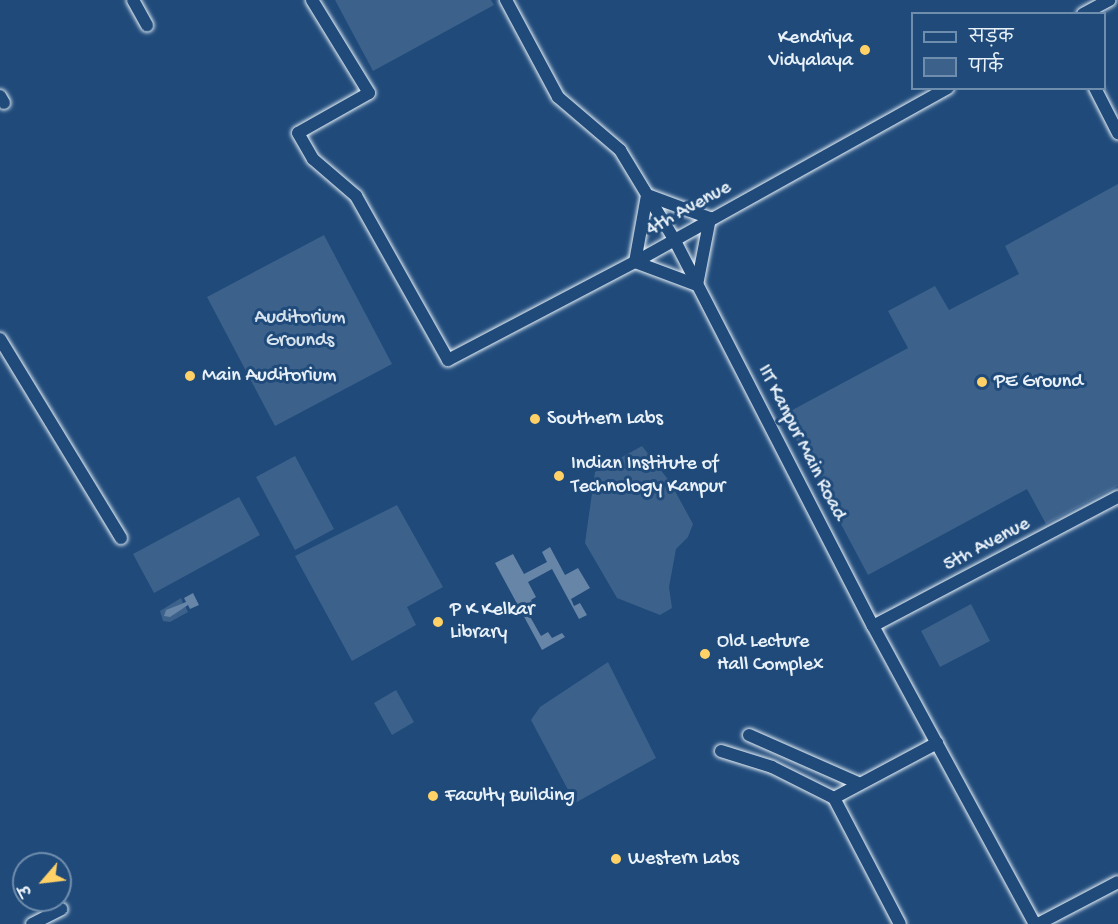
<!DOCTYPE html>
<meta charset="utf-8">
<style>
body{margin:0}
#map{position:relative;width:1118px;height:924px;overflow:hidden;background:#1f4a7a;font-family:"Gochi Hand","Playpen Sans Deva",sans-serif}
div>[style]{position:absolute}
[style*='--x']{left:calc(var(--x)*1px);top:calc(var(--y)*1px);width:calc(var(--w)*1px);rotate:calc(var(--a)*1deg)}
.green>*{inset:0;background:#3c628c}
.water>*{inset:0;background:#6685a7}
.roads{filter:drop-shadow(0 0 2px #e8f1f8) drop-shadow(0 0 2px #e8f1f8)}
.minor>*{height:12px;margin:-6px;padding:0 6px;transform-origin:6px;border-radius:6px;background:#1f4a7a}
.dots>*{width:16px;height:16px;translate:-50% -50%;box-sizing:border-box;border:3px solid #1f4a7a;border-radius:50%}
span{translate:-50% -50%;white-space:nowrap;text-align:center;line-height:1.15;-webkit-text-stroke:6px #1f4a7a;paint-order:stroke}
.poi-label{font-size:20px;color:#e8f1f8}
.right{translate:-100% -50%;text-align:right}
.left{translate:0 -50%;text-align:left}
.street-label{font-size:20px;color:#e8f1f8}
.park-label{font-size:20px;color:#d7e3ed}
.legend{position:absolute;left:911px;top:12px;width:195px;height:78px;box-sizing:border-box;background:#1f4a7a;border:2px solid #6f8dac;margin:0;padding:8px 10px;list-style:none;font-size:18px;color:#e8f1f8}
.legend li{display:flex;align-items:center;gap:12px;height:30px}
.legend b{width:30px;border:2px solid #6f8dac}
.north{position:absolute;left:12px;top:852px;width:60px;height:60px;box-sizing:border-box;background:#1f4a7a;border:2px solid #6f8dac;border-radius:50%;rotate:242deg;font-size:16px;font-weight:700;line-height:24px;text-align:center;color:#e8f1f8}
.north::after{content:'';display:block;margin:auto;width:21px;height:27px;background:#ffd166;clip-path:polygon(50% 0,100% 100%,50% 72%,0 100%)}
</style>
<div id="map">
<div class="green">
<i style="clip-path:polygon(335px 0,491px 0,494px 5px,373px 71px)"></i>
<i style="clip-path:polygon(1118px 184px,1118px 486px,1046px 524px,1027px 489px,868px 575px,783px 415px,908px 348px,888px 311px,935px 286px,949px 310px,1019px 274px,1005px 246px)"></i>
<i style="clip-path:polygon(324px 235px,392px 364px,275px 426px,207px 297px)"></i>
<i style="clip-path:polygon(642px 446px,670px 482px,693px 524px,688px 537px,676px 549px,669px 587px,672px 608px,660px 615px,617px 598px,585px 543px,595px 472px)"></i>
<i style="clip-path:polygon(295px 456px,334px 529px,295px 550px,256px 477px)"></i>
<i style="clip-path:polygon(239px 497px,260px 535px,154px 593px,133px 554px)"></i>
<i style="clip-path:polygon(397px 505px,443px 587px,407px 607px,416px 625px,352px 661px,295px 556px)"></i>
<i style="clip-path:polygon(181px 598px,183px 603px,168px 610px,172px 613px,185px 606px,188px 612px,170px 622px,163px 621px,160px 611px)"></i>
<i style="clip-path:polygon(971px 604px,990px 641px,940px 667px,921px 631px)"></i>
<i style="clip-path:polygon(608px 662px,656px 758px,575px 803px,531px 720px,540px 707px)"></i>
<i style="clip-path:polygon(396px 690px,414px 722px,392px 735px,374px 703px)"></i>
</div>
<div class="water">
<i style="clip-path:polygon(550px 547px,565px 575px,578px 568px,590px 588px,571px 599px,574px 606px,580px 603px,587px 615px,579px 619px,552px 569px,528px 582px,536px 597px,531px 600px,536px 608px,528px 613px,541px 636px,548px 632px,552px 638px,562px 633px,565px 637px,542px 650px,495px 563px,513px 554px,524px 574px,547px 562px,542px 552px)"></i>
<i style="clip-path:polygon(193px 593px,199px 605px,190px 609px,188px 605px,170px 617px,164px 616px,166px 610px,186px 602px,184px 598px)"></i>
</div>
<div class="roads">
<div class="minor">
<i style="--x:133;--y:0;--w:29;--a:61"></i>
<i style="--x:312;--y:0;--w:109;--a:58.5"></i>
<i style="--x:369;--y:93;--w:81;--a:150.6"></i>
<i style="--x:298;--y:133;--w:30;--a:60"></i>
<i style="--x:313;--y:159;--w:57;--a:40.7"></i>
<i style="--x:356;--y:196;--w:188;--a:60.7"></i>
<i style="--x:448;--y:360;--w:211;--a:-27.7"></i>
<i style="--x:635;--y:262;--w:358;--a:-29.1"></i>
<i style="--x:506;--y:0;--w:110;--a:61.8"></i>
<i style="--x:558;--y:97;--w:82;--a:40.5"></i>
<i style="--x:620;--y:150;--w:104;--a:58.8"></i>
<i style="--x:674;--y:239;--w:435;--a:62.8"></i>
<i style="--x:873;--y:626;--w:339;--a:61.5"></i>
<i style="--x:1083;--y:14;--w:30;--a:-28"></i>
<i style="--x:1095;--y:88;--w:51;--a:62.9"></i>
<i style="--x:0;--y:96;--w:8;--a:60"></i>
<i style="--x:647;--y:195;--w:67;--a:20.1"></i>
<i style="--x:710;--y:218;--w:68;--a:101"></i>
<i style="--x:635;--y:262;--w:68;--a:-79.8"></i>
<i style="--x:635;--y:262;--w:66;--a:20.4"></i>
<i style="--x:0;--y:339;--w:233;--a:58.7"></i>
<i style="--x:873;--y:626;--w:277;--a:-27.8"></i>
<i style="--x:749;--y:735;--w:121;--a:23.8"></i>
<i style="--x:721;--y:751;--w:53;--a:17.4"></i>
<i style="--x:772;--y:767;--w:69;--a:26.6"></i>
<i style="--x:834;--y:798;--w:142;--a:62.4"></i>
<i style="--x:834;--y:798;--w:117;--a:-28.1"></i>
<i style="--x:32;--y:924;--w:33;--a:-27"></i>
<i style="--x:1038;--y:924;--w:90;--a:-27.7"></i>
</div>
</div>
<div class="dots">
<i style="left:865px;top:50px;background:#ffd166"></i>
<i style="left:190px;top:376px;background:#ffd166"></i>
<i style="left:982px;top:382px;background:#ffd166"></i>
<i style="left:535px;top:419px;background:#ffd166"></i>
<i style="left:559px;top:476px;background:#ffd166"></i>
<i style="left:438px;top:622px;background:#ffd166"></i>
<i style="left:705px;top:654px;background:#ffd166"></i>
<i style="left:433px;top:796px;background:#ffd166"></i>
<i style="left:616px;top:859px;background:#ffd166"></i>
</div>
<div class="poi-label">
<span class="right" style="left:853px;top:50px">Kendriya<br>Vidyalaya</span>
<span class="left" style="left:202px;top:376px">Main Auditorium</span>
<span class="left" style="left:994px;top:382px">PE Ground</span>
<span class="left" style="left:547px;top:419px">Southern Labs</span>
<span class="left" style="left:571px;top:476px">Indian Institute of<br>Technology Kanpur</span>
<span class="left" style="left:450px;top:622px">P K Kelkar<br>Library</span>
<span class="left" style="left:717px;top:654px">Old Lecture<br>Hall Complex</span>
<span class="left" style="left:445px;top:796px">Faculty Building</span>
<span class="left" style="left:628px;top:859px">Western Labs</span>
</div>
<div class="street-label">
<span style="left:689px;top:209px;rotate:-29deg">4th Avenue</span>
<span style="left:801px;top:443px;rotate:63deg">IIT Kanpur Main Road</span>
<span style="left:987px;top:545px;rotate:-28deg">5th Avenue</span>
</div>
<div class="park-label">
<span style="left:300px;top:330px">Auditorium<br>Grounds</span>
</div>
<ul class="legend">
<li><b style="height:8px;background:#1f4a7a"></b>सड़क</li>
<li><b style="height:16px;background:#3c628c"></b>पार्क</li>
</ul>
<div class="north">उ</div>
</div>
